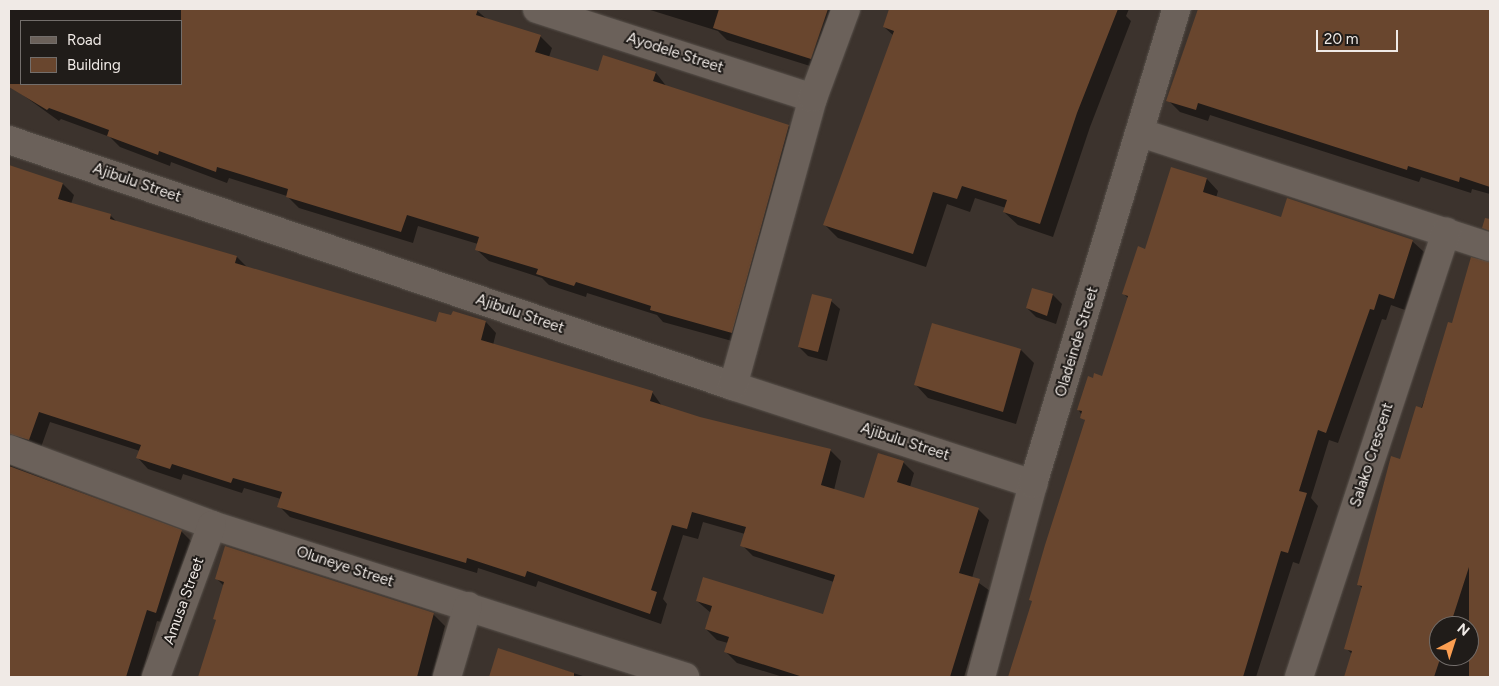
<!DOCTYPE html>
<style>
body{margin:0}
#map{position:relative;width:1499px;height:686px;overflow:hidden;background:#3c332d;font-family:Figtree,sans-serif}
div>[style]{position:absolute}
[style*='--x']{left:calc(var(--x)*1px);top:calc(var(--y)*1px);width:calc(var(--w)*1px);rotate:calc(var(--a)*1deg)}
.shadow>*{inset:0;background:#0007}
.building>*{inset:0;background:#69462e}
.roads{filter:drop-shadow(0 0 1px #58514b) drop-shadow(0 0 1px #58514b)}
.minor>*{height:28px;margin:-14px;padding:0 14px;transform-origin:14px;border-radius:14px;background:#6b615a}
span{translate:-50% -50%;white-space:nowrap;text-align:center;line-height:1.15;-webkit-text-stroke:4px #201c19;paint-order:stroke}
.street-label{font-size:15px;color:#f0eae6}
.frame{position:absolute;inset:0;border:10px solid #f0eae6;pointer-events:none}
.legend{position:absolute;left:20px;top:20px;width:162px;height:65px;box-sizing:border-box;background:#201c19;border:1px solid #736e6b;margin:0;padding:6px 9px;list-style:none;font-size:15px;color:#f0eae6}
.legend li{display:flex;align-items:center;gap:10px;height:25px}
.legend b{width:25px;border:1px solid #736e6b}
.north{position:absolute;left:1429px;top:616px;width:50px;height:50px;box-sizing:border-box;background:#201c19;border:1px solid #736e6b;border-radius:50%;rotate:40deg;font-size:14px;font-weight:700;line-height:20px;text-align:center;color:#f0eae6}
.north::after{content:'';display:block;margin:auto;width:18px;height:22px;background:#fb9e51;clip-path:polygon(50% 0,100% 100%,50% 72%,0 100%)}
.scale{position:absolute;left:1316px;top:30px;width:82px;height:22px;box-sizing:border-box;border:2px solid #f0eae6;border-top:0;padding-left:6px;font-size:15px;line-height:18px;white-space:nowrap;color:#f0eae6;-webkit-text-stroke:4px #201c19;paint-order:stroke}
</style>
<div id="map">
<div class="shadow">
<i style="clip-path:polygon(evenodd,9px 9px,475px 9px,488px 20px,540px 36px,552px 48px,549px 57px,598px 73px,656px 73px,667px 87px,789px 126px,801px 137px,743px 344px,663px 322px,657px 315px,587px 293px,586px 297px,549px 285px,542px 278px,489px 261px,477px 250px,478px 244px,418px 226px,413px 243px,299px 208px,287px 196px,229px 178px,227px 183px,171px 162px,170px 166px,120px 147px,110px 137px,61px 119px,59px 121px,9px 85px,9px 9px,21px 21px,181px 21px,181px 84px,21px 84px,21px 21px)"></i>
<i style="clip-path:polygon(647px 9px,845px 9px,823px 70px,727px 40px,718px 31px)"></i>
<i style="clip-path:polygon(891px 9px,1129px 9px,1126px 16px,1131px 21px,1090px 127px,1053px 237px,1018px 225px,1004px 212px,1006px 208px,975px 198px,970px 212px,947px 204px,926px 267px,838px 238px,824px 224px,894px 36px,884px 27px)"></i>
<i style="clip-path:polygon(1199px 9px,1490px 9px,1490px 194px,1472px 189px,1471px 193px,1421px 177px,1419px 182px,1210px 115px,1208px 121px,1180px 112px,1168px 100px)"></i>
<i style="clip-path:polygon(10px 167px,63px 184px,74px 195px,71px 204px,110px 215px,117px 222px,237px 257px,248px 268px,437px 323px,486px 322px,496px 333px,493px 345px,652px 392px,662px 406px,699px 418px,830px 450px,841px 461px,834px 490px,865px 500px,903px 462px,914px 473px,910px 487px,978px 509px,989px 520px,972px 578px,990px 591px,964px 677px,783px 677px,737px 663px,726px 652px,728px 643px,717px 640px,706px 629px,711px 613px,697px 601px,824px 616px,834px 582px,753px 556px,742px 545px,745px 534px,703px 522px,698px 539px,683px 535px,663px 599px,667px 604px,661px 624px,538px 581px,536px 587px,478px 568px,477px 573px,290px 517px,279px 506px,281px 499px,244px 488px,242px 493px,183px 474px,181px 480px,148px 469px,138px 458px,140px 451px,50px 422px,40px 450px,9px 450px)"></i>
<i style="clip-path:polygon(1172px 168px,1207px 179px,1218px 191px,1216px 198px,1282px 219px,1412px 241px,1424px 252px,1405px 310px,1391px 305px,1386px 320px,1382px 319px,1338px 443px,1329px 440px,1311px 498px,1318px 506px,1299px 564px,1293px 562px,1256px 677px,1010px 677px,1086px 422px,1078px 409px,1093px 380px,1103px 377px,1129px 299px,1124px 294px,1146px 250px)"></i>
<i style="clip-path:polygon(evenodd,1490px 262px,1490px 677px,1345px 677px,1352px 654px,1346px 648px,1363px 589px,1359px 585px,1401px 461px,1453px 325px,1486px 263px,1490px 262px,1439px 626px,1469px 626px,1469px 656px,1439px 656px,1439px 626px)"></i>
<i style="clip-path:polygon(1033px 289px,1053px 295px,1062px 304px,1056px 324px,1036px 317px,1027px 308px)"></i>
<i style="clip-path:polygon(831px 301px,840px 309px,827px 361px,808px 356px,799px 347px)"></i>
<i style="clip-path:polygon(933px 324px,1021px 350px,1034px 363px,1016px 424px,928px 398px,916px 385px)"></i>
<i style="clip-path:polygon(9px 465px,181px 531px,192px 542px,166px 623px,157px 621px,141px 677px,9px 677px)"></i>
<i style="clip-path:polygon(216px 578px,433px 614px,445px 626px,432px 677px,199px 677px,217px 621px,214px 618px,224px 586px)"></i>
<i style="clip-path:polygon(499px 650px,586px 677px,490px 677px)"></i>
</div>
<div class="building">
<i style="clip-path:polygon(181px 9px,478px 9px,476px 15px,541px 35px,535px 52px,598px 71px,603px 55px,656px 72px,653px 81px,789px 125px,732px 333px,650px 310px,651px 306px,576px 282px,574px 286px,536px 274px,538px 269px,475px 250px,479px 237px,407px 215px,401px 232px,286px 197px,288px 189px,217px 167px,216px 172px,159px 151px,158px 155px,107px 136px,109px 130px,49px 108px,47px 110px,9px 87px,9px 84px,181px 84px)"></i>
<i style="clip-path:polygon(719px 9px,828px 9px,811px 59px,713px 28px)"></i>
<i style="clip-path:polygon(889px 9px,1118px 9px,1077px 113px,1040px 224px,1003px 212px,1007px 200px,962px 186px,957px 199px,933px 192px,913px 254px,823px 225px,894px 31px,883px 27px)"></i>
<i style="clip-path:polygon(1198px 9px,1490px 9px,1490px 187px,1460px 177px,1459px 182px,1408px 166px,1407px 170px,1198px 103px,1196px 110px,1166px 101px)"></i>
<i style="clip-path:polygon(9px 165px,63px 183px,58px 199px,111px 214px,110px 219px,237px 256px,235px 263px,436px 322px,439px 312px,451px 315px,453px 311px,486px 321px,481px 340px,653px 391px,650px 401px,700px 417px,831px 449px,821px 485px,864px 498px,878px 453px,904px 461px,897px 482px,979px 508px,959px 573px,980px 579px,950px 677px,803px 677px,724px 652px,729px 637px,705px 629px,712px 606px,696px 601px,703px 577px,823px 614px,835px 575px,740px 546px,746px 527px,692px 512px,687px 529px,672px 525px,651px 590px,657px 592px,650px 614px,527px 571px,525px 577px,467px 558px,466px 563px,277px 507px,282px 492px,233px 478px,231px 483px,172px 464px,170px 469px,136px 458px,141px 445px,39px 412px,29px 440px,9px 434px)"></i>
<i style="clip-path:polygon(1171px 167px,1207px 178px,1203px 192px,1281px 217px,1287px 198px,1413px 240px,1394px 299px,1379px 294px,1374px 310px,1370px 309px,1326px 433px,1318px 430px,1299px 491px,1307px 493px,1288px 553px,1281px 551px,1243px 677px,1008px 677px,1032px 601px,1029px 600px,1045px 545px,1085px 420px,1080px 418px,1082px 411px,1077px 410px,1088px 376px,1093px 378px,1094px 373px,1102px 376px,1128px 296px,1122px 294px,1138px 246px,1145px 249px)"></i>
<i style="clip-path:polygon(1485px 218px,1490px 219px,1490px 231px,1482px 228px)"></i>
<i style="clip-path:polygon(1471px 257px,1490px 262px,1490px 677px,1469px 677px,1469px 567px,1450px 626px,1439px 626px,1441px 656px,1434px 677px,1344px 677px,1352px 651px,1344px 649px,1362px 586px,1357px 585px,1391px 456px,1400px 459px,1416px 406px,1422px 408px,1448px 322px,1452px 323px)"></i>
<i style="clip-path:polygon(1032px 288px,1053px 294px,1047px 316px,1026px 308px)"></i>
<i style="clip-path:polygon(812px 294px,832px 299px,818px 352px,798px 347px)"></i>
<i style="clip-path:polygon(932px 323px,1021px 349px,1003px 412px,914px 385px)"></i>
<i style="clip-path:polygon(9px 466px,182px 530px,156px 613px,147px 610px,126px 677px,9px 677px)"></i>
<i style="clip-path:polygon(225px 546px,434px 613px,417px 677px,198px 677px,216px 620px,213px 619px,224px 582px,215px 579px)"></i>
<i style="clip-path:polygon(498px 648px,574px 673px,574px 677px,489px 677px)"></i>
</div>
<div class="roads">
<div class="minor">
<i style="--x:537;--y:9;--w:290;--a:17.9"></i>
<i style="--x:1141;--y:133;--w:367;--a:18.1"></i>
<i style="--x:9;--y:140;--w:765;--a:18.77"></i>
<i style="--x:733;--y:386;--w:316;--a:18.1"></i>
<i style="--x:733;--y:386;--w:299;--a:-74.5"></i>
<i style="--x:813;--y:98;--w:95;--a:-69.7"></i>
<i style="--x:9;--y:449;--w:217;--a:20.5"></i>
<i style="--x:212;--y:525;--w:497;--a:17.8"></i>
<i style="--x:156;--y:677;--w:162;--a:-69.8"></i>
<i style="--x:447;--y:677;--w:74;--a:-73.5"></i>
<i style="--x:981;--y:677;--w:200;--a:-74.9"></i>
<i style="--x:1033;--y:484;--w:496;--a:-73.2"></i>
<i style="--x:1299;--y:677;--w:469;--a:-71.7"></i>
</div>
</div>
<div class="street-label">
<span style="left:675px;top:53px;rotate:18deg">Ayodele Street</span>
<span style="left:137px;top:183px;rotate:19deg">Ajibulu Street</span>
<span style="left:520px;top:314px;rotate:19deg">Ajibulu Street</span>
<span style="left:1077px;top:342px;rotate:-73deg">Oladeinde Street</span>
<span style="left:905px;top:442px;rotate:18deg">Ajibulu Street</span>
<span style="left:1372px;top:455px;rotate:-72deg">Salako Crescent</span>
<span style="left:345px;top:567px;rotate:18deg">Oluneye Street</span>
<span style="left:184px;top:601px;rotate:-70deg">Amusa Street</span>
</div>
<div class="frame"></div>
<ul class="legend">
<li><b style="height:6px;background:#6b615a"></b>Road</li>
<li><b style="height:14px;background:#69462e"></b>Building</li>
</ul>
<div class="north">N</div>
<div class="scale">20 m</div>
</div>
